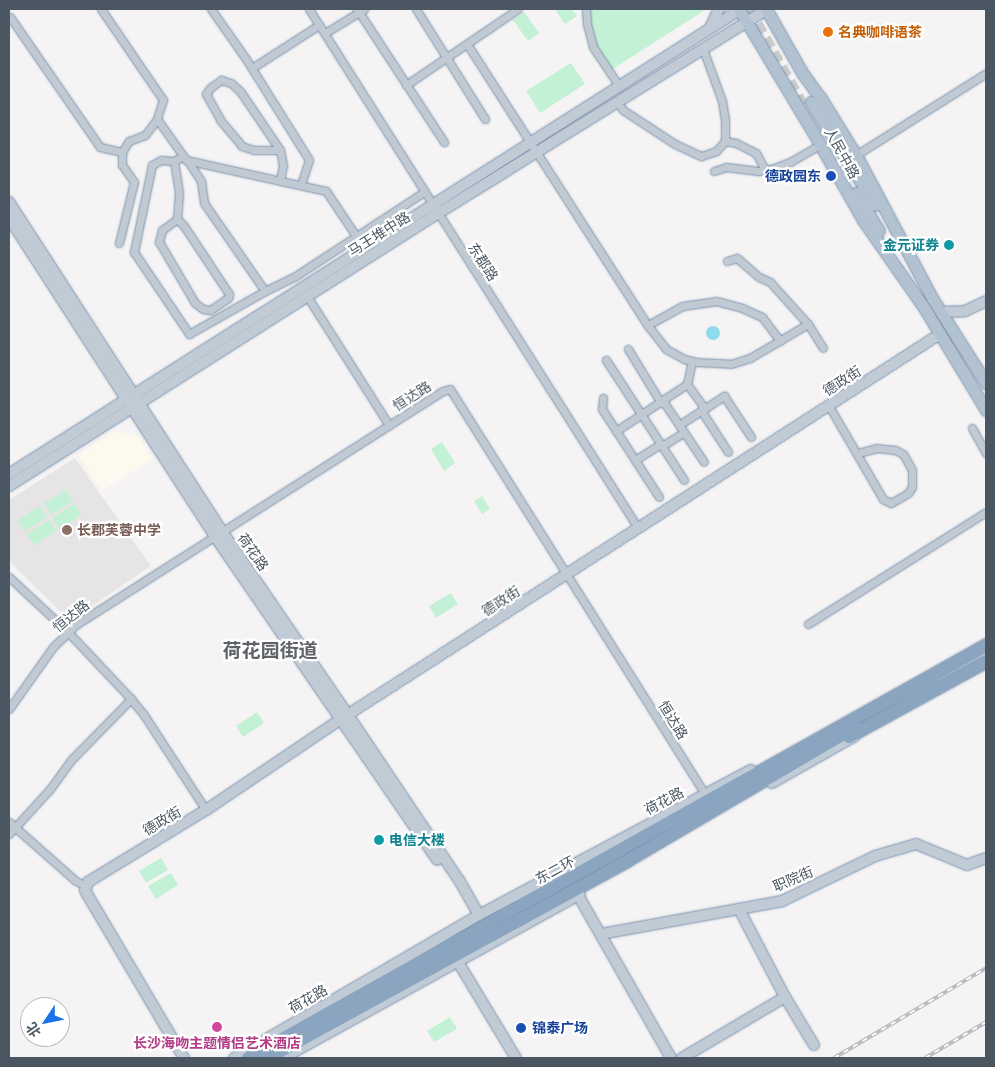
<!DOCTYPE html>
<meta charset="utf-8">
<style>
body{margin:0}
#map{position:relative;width:995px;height:1067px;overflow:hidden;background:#f5f3f3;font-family:"DM Sans","Noto Sans SC",sans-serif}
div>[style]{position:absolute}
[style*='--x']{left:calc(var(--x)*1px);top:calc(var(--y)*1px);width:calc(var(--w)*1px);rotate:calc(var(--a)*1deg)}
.commercial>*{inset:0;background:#fdf9ef}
.education>*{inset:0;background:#e6e4e5}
.green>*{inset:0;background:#c3f1d5}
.water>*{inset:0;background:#90daee}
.round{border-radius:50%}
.primary-tunnel>*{height:11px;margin-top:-5.5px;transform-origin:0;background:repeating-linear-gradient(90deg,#caccce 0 11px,transparent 0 16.5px)}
.roads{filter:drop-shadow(0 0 1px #7690ad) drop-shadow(0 0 1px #7690ad)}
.street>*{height:7px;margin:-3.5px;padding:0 3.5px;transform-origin:3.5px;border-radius:3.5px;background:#c1cad2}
.secondary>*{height:10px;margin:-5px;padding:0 5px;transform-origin:5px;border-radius:5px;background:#c1cbd6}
.primary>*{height:11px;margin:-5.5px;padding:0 5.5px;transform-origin:5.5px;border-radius:5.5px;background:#b3c2d1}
.highway>*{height:12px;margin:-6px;padding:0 6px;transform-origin:6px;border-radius:6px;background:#8ba5c1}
.rail>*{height:4px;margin-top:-2px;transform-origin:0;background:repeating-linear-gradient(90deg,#fff 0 5.5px,#b5b8bd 0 11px);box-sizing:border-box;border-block:1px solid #b5b8bd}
.dots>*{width:14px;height:14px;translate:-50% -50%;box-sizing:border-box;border:2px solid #fff;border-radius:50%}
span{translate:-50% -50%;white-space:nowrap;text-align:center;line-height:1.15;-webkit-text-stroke:4.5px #fff;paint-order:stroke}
.food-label{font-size:14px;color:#c56008;font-weight:700}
.left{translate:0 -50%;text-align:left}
.street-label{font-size:14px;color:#4a5661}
.transit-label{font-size:14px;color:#164399;font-weight:700}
.right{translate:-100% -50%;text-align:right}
.culture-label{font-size:14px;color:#0d838f;font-weight:700}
.education-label{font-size:14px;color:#785e54;font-weight:700}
.hotel-label{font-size:14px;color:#b23c85;font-weight:700}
.district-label{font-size:19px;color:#5f6368;font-weight:700}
.frame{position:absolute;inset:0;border:10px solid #4a5661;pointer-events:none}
.north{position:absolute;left:20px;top:997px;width:50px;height:50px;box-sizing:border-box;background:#fff;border:1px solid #b7bbc0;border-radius:50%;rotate:236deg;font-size:14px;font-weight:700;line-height:20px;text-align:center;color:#4a5661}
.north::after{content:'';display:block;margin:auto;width:18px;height:22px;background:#1a73e8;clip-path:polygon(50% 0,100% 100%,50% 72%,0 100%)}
</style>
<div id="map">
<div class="commercial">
<i style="clip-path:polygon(114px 431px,138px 436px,153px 459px,102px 491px,78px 455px)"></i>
</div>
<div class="education">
<i style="clip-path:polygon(75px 458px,151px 566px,70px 621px,9px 561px,9px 500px)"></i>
</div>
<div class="green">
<i style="clip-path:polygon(555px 9px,572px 9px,577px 16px,565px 24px)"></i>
<i style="clip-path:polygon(588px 9px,704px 9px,705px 10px,608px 72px,584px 27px)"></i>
<i style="clip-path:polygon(524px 12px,539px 33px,528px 41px,513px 20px)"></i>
<i style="clip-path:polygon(571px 63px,585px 84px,540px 113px,526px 91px)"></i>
<i style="clip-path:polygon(442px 442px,455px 463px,444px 471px,431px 449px)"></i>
<i style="clip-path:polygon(66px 490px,73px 501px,51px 515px,44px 503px)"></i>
<i style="clip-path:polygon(482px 496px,490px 509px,482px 514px,474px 501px)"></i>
<i style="clip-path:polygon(74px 504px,81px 515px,59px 529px,52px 518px)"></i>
<i style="clip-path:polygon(40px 506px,47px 517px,25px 531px,18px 520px)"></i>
<i style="clip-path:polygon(49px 520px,56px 531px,34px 545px,27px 534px)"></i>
<i style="clip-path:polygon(451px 593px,458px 604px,436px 618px,429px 606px)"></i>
<i style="clip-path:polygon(257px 712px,264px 723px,243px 737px,236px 726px)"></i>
<i style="clip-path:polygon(161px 858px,168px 870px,146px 883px,139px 871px)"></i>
<i style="clip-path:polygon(171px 873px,178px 885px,156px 899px,148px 886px)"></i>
<i style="clip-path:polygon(450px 1017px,457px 1029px,434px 1042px,427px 1031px)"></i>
</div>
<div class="water">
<i class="round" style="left:706px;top:326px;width:14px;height:14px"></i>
</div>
<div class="primary-tunnel">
<i style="--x:749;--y:9;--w:114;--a:60.5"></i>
</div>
<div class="roads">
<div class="street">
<i style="--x:101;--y:9;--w:110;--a:55.7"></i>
<i style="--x:163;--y:100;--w:20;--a:108"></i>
<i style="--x:157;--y:119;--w:50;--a:54.7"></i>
<i style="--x:186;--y:160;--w:143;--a:12.5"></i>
<i style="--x:326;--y:191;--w:54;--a:56.3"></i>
<i style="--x:211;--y:9;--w:61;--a:55"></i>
<i style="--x:246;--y:59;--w:119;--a:58"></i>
<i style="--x:309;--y:160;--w:26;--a:108"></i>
<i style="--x:309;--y:9;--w:614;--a:57.63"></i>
<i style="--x:357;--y:9;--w:159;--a:56.8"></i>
<i style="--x:416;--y:9;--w:130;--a:57.9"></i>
<i style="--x:586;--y:9;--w:15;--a:86"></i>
<i style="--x:587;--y:24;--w:24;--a:75"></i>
<i style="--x:593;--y:47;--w:47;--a:56.3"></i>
<i style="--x:10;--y:17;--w:158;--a:55.3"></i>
<i style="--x:100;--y:147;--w:23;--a:13"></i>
<i style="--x:325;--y:33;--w:46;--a:-31.6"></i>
<i style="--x:467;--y:44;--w:336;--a:57.3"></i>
<i style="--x:649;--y:327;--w:28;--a:52"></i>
<i style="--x:666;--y:349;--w:21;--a:29"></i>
<i style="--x:684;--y:359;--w:12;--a:14"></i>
<i style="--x:696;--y:362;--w:35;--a:3"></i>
<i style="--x:731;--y:364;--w:20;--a:-18"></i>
<i style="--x:750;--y:358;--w:67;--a:-30.4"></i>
<i style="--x:252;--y:68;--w:80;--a:-32.7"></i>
<i style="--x:406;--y:85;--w:135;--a:-34.2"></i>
<i style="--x:617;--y:102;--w:10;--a:53"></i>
<i style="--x:623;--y:110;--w:62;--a:33.2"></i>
<i style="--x:675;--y:144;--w:29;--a:25"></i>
<i style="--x:701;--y:156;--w:16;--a:-18"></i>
<i style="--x:716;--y:151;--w:13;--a:-48"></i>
<i style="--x:725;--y:141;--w:21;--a:-90"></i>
<i style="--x:725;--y:120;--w:19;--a:-99"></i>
<i style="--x:722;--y:101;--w:55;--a:-110.1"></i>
<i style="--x:725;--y:141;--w:11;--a:10"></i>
<i style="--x:736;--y:143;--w:22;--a:27"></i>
<i style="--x:756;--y:153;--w:19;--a:62"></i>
<i style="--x:280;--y:150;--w:26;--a:180"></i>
<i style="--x:254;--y:150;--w:13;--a:-162"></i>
<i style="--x:242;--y:146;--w:33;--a:-130"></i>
<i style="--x:221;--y:121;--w:31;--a:-119"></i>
<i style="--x:206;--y:94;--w:7;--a:-56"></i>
<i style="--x:210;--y:88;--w:14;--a:-36"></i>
<i style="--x:221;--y:80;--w:10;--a:17"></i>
<i style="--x:231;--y:83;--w:12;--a:42"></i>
<i style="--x:240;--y:91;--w:71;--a:55.9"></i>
<i style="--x:280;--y:150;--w:15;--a:79"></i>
<i style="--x:283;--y:165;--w:16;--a:101"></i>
<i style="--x:856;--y:155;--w:154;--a:-32.2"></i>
<i style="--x:183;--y:156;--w:10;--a:151"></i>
<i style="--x:174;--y:161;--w:13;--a:-176"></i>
<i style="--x:161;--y:160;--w:10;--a:151"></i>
<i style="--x:152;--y:165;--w:89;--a:101.7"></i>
<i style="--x:134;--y:252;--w:99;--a:56.1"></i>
<i style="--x:189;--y:334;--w:87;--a:-29.5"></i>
<i style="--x:265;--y:291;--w:32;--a:-26"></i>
<i style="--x:294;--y:277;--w:155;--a:-33.2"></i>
<i style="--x:174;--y:161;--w:31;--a:81"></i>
<i style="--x:179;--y:192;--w:27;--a:94"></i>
<i style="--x:177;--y:219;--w:10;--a:45"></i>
<i style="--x:184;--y:226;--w:82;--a:56.5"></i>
<i style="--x:229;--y:294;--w:4;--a:104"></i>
<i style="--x:228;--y:298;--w:22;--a:146"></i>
<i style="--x:210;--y:310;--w:7;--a:-172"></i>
<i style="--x:203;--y:309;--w:10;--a:-143"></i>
<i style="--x:195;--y:303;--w:71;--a:-120.5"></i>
<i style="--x:159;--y:242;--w:12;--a:-76"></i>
<i style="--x:162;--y:230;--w:19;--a:-36"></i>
<i style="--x:188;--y:161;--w:24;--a:57"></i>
<i style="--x:201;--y:181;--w:22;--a:82"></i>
<i style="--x:204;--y:203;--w:107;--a:55.3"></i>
<i style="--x:714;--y:171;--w:13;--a:-18"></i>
<i style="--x:726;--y:167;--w:33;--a:7"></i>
<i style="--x:759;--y:171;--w:15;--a:-11"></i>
<i style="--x:774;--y:168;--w:17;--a:-21"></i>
<i style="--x:790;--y:162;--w:34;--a:-30"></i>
<i style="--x:119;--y:243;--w:63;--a:-76.2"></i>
<i style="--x:134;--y:182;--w:21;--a:-125"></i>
<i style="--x:122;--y:165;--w:13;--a:-90"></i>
<i style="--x:122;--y:152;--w:13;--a:-58"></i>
<i style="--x:129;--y:141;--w:17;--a:-21"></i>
<i style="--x:145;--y:135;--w:20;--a:-53"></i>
<i style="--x:727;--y:261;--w:10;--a:-17"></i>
<i style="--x:737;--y:258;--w:29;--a:41"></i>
<i style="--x:759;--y:277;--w:12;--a:24"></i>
<i style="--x:770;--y:282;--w:57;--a:47.9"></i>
<i style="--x:808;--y:324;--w:28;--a:58"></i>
<i style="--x:307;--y:296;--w:153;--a:57.6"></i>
<i style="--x:648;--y:325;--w:39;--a:-29"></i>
<i style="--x:682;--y:306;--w:34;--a:-8"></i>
<i style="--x:716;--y:301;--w:27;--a:15"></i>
<i style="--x:742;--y:308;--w:22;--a:24"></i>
<i style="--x:762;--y:317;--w:30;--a:53"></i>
<i style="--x:628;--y:349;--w:63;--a:58.6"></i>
<i style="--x:606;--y:360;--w:143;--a:57"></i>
<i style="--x:692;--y:361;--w:24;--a:102"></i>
<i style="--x:687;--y:384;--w:26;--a:54"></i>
<i style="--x:702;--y:405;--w:10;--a:79"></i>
<i style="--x:704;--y:415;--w:44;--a:57"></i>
<i style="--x:603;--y:398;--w:11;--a:95"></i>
<i style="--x:602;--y:409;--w:61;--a:57.1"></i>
<i style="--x:635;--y:460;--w:31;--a:-32"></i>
<i style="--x:663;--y:401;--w:73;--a:56.1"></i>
<i style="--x:829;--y:406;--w:108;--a:59.9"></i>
<i style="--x:883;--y:499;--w:9;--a:27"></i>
<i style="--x:891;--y:503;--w:20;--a:-30"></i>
<i style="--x:908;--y:493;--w:7;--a:-56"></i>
<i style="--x:912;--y:487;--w:17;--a:-90"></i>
<i style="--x:912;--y:470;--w:18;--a:-119"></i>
<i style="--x:903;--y:454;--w:9;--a:-153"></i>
<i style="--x:895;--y:450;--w:18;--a:-174"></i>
<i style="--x:877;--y:448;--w:20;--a:165"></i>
<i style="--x:679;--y:425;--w:54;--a:-32.8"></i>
<i style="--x:724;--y:396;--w:49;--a:56.6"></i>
<i style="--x:972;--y:428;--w:29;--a:61"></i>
<i style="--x:616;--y:431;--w:85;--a:-33.5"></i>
<i style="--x:662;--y:446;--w:26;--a:-32"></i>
<i style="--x:635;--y:460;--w:44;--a:57"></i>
<i style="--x:9;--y:577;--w:79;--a:43"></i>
<i style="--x:67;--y:631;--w:93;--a:46.7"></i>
<i style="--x:131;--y:699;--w:21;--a:51"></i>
<i style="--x:144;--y:715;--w:113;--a:56.9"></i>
<i style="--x:808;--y:624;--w:210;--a:-32.2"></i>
<i style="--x:9;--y:709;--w:76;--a:-54.6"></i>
<i style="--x:53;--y:647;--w:33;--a:-44"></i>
<i style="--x:77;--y:624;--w:434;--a:-32.5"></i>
<i style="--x:443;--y:391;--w:7;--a:-16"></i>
<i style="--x:450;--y:389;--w:479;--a:57.8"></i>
<i style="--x:9;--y:822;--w:89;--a:41.4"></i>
<i style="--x:76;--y:881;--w:11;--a:27"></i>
<i style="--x:9;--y:834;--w:61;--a:-47.7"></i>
<i style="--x:50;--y:789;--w:36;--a:-54"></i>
<i style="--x:71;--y:760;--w:86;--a:-45.5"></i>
</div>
<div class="secondary">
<i style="--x:710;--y:28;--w:21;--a:-65"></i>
<i style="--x:9;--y:202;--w:391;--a:57.1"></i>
<i style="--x:221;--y:530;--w:224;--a:55.5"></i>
<i style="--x:348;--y:715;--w:199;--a:56.1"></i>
<i style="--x:459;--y:880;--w:40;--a:60.3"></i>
<i style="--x:9;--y:218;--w:378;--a:57.1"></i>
<i style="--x:214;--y:535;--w:394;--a:55.5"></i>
<i style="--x:942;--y:312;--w:23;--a:-2"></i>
<i style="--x:965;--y:311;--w:23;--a:-25"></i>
<i style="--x:9;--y:474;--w:867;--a:-32.43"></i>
<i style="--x:9;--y:486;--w:507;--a:-32.44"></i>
<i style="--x:437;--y:214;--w:388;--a:-31.8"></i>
<i style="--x:772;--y:783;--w:95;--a:-29.5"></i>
<i style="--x:578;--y:895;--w:188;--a:60.3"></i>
<i style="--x:739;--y:909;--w:99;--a:62.4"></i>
<i style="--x:785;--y:997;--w:56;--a:58.9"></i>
<i style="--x:601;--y:934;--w:184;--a:-10.3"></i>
<i style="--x:782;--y:901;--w:103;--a:-25.8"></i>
<i style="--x:875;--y:856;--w:43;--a:-16.3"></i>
<i style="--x:916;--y:844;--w:55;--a:22.4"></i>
<i style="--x:967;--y:865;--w:20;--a:-20"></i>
<i style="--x:458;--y:962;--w:112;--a:58.9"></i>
<i style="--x:184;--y:1058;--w:191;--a:-120.6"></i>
<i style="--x:87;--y:894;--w:4;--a:-117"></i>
<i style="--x:85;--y:890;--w:9;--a:-69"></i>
<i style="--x:88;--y:882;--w:138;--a:-31.4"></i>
<i style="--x:206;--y:810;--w:163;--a:-34"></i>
<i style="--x:341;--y:719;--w:712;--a:-32.73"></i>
<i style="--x:234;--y:1058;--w:284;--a:-30.3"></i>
<i style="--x:479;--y:915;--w:308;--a:-28.1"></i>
<i style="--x:283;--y:1058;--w:339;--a:-28.9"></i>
<i style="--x:682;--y:1058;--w:120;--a:-30.6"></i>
</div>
<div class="primary">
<i style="--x:739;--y:9;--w:144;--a:59"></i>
<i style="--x:813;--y:132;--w:101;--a:60.4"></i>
<i style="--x:863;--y:220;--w:108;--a:55.1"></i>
<i style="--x:925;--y:309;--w:118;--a:58.9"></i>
<i style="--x:766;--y:9;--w:75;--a:60.4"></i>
<i style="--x:803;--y:74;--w:29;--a:54"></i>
<i style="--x:820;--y:97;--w:68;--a:58.2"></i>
<i style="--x:856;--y:155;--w:162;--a:62"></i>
<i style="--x:932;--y:298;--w:101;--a:57.6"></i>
<i style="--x:811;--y:102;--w:121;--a:58.1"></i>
<i style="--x:856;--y:193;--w:44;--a:58.8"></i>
</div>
<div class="highway">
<i style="--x:849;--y:737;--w:156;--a:-28.7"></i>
<i style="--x:248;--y:1058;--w:846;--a:-29.23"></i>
<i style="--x:268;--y:1058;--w:412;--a:-28.7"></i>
<i style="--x:629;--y:860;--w:263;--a:-30.4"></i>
</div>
</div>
<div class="rail">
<i style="--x:834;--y:1058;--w:177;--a:-30.6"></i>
<i style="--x:925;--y:1058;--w:71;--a:-30.5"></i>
</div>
<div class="dots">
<i style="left:828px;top:32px;background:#e8710a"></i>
<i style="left:831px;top:176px;background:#1a4fb4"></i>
<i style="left:949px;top:245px;background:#0f9aa8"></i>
<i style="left:67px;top:530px;background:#8d6e63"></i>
<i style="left:379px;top:840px;background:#0f9aa8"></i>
<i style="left:217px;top:1027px;background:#d1479c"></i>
<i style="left:521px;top:1028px;background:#1a4fb4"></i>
</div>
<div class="food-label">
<span class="left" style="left:838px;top:32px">名典咖啡语茶</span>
</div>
<div class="street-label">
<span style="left:842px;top:153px;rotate:61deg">人民中路</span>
<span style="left:379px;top:234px;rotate:-32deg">马王堆中路</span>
<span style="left:483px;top:262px;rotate:57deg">东郡路</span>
<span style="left:842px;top:381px;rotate:-33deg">德政街</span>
<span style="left:412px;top:396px;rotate:-33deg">恒达路</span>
<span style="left:253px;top:552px;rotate:55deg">荷花路</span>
<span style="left:501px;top:601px;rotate:-33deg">德政街</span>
<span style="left:71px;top:616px;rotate:-39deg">恒达路</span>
<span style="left:673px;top:720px;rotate:58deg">恒达路</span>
<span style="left:664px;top:801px;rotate:-28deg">荷花路</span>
<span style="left:162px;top:821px;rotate:-31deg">德政街</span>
<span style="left:555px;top:870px;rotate:-28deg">东二环</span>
<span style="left:793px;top:879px;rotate:-23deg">职院街</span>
<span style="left:308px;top:999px;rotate:-30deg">荷花路</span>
</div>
<div class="transit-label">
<span class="right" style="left:821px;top:176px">德政园东</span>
<span class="left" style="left:532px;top:1028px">锦泰广场</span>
</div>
<div class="culture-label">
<span class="right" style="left:939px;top:245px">金元证券</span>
<span class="left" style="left:389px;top:840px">电信大楼</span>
</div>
<div class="education-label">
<span class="left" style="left:77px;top:530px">长郡芙蓉中学</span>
</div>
<div class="hotel-label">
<span style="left:217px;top:1043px">长沙海吻主题情侣艺术酒店</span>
</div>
<div class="district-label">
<span style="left:270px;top:651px">荷花园街道</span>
</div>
<div class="frame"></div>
<div class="north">北</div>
</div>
